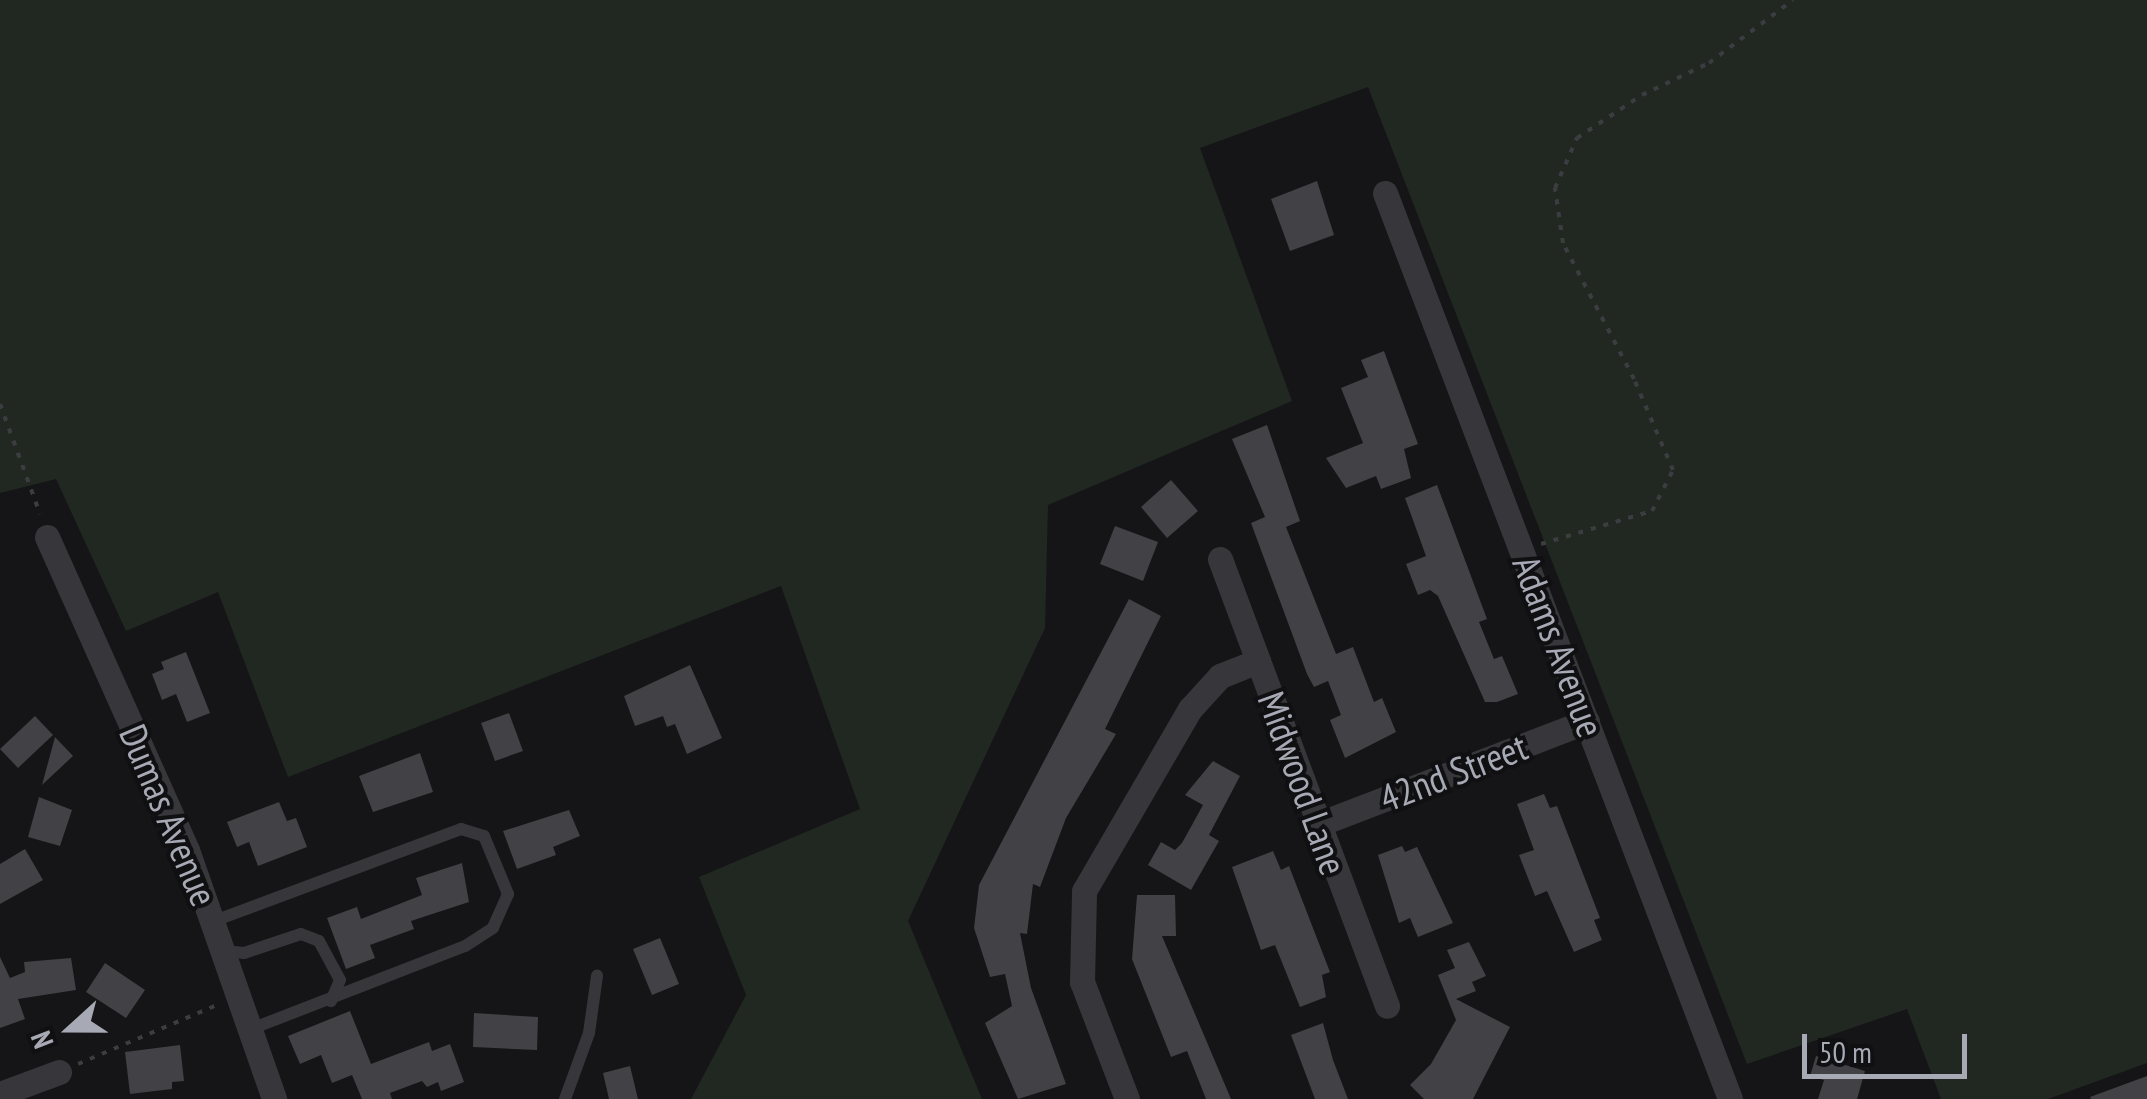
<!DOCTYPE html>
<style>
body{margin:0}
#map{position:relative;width:2147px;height:1099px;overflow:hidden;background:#151416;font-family:"PT Sans Narrow",sans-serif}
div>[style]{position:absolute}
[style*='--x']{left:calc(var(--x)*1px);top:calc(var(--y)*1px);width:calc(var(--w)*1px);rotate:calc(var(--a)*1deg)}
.green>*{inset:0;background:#212822}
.building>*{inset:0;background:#414146}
.path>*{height:4px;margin-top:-2px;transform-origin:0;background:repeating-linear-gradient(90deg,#3c3d41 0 5px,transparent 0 13px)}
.lane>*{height:12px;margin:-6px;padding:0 6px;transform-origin:6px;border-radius:6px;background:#36363b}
.street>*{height:25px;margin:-12.5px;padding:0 12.5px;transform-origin:12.5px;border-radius:12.5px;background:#36363b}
span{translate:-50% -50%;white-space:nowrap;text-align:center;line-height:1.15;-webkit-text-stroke:8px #100f11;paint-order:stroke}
.street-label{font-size:38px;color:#a7aab5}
.north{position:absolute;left:20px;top:979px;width:100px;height:100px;-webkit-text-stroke:8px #100f11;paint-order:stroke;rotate:249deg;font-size:28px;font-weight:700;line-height:40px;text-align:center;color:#a7aab5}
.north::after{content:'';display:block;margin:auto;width:35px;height:45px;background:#a7aab5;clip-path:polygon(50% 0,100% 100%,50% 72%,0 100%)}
.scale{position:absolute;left:1802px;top:1034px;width:165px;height:45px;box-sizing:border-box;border:5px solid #a7aab5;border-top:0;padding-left:12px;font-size:30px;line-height:35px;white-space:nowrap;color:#a7aab5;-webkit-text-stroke:8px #100f11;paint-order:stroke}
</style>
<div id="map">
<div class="green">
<i style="clip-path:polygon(0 0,2147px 0,2147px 1063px,2048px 1099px,1941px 1099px,1907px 1009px,1747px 1064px,1368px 87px,1200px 148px,1292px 401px,1048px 505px,1045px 628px,908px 921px,982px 1099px,691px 1099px,746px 995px,699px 877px,860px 809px,781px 586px,288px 777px,218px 592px,126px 631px,56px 479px,0 493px)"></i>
</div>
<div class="building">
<i style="clip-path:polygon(1317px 181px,1334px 235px,1290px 251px,1271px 199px)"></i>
<i style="clip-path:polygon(1384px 351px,1418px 444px,1404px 449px,1411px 478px,1381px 489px,1376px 476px,1346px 488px,1326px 458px,1363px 443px,1341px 388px,1368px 377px,1361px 360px)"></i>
<i style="clip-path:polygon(1267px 425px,1300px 521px,1286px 527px,1336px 654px,1353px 647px,1374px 702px,1382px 698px,1396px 732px,1345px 758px,1330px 720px,1341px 715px,1328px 681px,1314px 687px,1307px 674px,1251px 523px,1265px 517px,1232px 439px)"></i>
<i style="clip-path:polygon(1171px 480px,1198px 511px,1167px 538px,1141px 507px)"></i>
<i style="clip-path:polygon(1437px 485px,1487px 619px,1479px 622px,1494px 659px,1502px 656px,1518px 694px,1497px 702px,1485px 702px,1438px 596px,1430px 590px,1418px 595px,1406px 564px,1426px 556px,1405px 498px)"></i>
<i style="clip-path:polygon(1115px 526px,1158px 542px,1143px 581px,1100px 564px)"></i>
<i style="clip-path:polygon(1129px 599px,1161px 616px,1105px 729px,1116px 734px,1066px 818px,1040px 887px,1033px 884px,1027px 934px,1020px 933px,1031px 988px,1066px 1084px,1018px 1099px,985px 1023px,1012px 1006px,1005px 974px,990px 977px,974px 928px,979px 885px)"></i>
<i style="clip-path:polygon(186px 652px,210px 713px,187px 722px,176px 694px,162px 700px,152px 674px,164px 669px,161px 662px)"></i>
<i style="clip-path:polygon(690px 665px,722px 738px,687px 754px,675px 724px,667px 727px,663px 716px,635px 726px,624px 696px)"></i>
<i style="clip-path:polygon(509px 713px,523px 751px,495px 761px,481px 723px)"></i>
<i style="clip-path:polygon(35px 716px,53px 735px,18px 768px,0 749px)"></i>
<i style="clip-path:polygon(55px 737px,73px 756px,42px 785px)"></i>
<i style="clip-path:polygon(420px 753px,433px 792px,373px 812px,359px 776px)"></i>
<i style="clip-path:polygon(1213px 761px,1240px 776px,1209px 835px,1219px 841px,1191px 890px,1148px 865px,1161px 842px,1175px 850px,1182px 843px,1203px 805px,1185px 795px)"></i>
<i style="clip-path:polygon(1544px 794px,1550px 808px,1557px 806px,1600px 918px,1594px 920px,1602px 940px,1574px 952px,1547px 891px,1535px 896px,1519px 855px,1534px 850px,1517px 804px)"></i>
<i style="clip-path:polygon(39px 797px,72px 810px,60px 846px,28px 837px)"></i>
<i style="clip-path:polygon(279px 802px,287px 821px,296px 818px,307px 847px,258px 866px,249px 842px,237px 847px,227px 822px)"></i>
<i style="clip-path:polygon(569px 810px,580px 836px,553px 847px,556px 855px,517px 869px,503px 831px)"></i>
<i style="clip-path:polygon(1402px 846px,1405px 852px,1417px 847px,1453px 923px,1418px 937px,1410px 918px,1399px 923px,1378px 855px)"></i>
<i style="clip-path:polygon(25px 849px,43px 880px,0 904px,0 864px)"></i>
<i style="clip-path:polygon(1273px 851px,1281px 870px,1289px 866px,1330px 972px,1322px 975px,1326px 997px,1300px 1007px,1275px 945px,1261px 950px,1232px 867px)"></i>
<i style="clip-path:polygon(462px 863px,469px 902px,411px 921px,414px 929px,370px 945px,375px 958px,346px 969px,327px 918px,357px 907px,361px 919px,422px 895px,416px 878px)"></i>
<i style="clip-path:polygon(1137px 895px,1175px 895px,1176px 936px,1162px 936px,1231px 1099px,1206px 1099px,1187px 1051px,1171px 1057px,1132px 959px)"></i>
<i style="clip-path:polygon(660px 938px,679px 984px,652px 995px,633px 949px)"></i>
<i style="clip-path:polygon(1469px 942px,1486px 976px,1472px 982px,1476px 991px,1456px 999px,1510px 1027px,1473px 1099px,1424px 1099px,1410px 1085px,1431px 1064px,1456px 1020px,1438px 975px,1455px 968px,1447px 950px)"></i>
<i style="clip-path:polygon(0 957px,10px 978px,25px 972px,24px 962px,71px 958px,76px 990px,18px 999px,25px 1019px,0 1028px)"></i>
<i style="clip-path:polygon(105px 963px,145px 990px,126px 1018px,86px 992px)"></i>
<i style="clip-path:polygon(350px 1011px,371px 1064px,429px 1042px,432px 1051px,450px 1044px,464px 1082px,441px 1091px,438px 1082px,427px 1087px,422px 1081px,390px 1093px,392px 1099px,362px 1099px,352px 1075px,332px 1083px,321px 1055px,300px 1064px,288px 1036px)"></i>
<i style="clip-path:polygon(474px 1013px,538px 1017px,537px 1050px,473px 1047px)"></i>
<i style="clip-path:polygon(1323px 1023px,1333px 1060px,1348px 1099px,1315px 1099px,1291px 1035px)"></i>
<i style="clip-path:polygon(180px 1045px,184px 1081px,172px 1082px,172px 1089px,130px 1094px,125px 1052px)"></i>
<i style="clip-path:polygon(1816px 1056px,1865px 1071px,1857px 1099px,1818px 1099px,1824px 1080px,1810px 1076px)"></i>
<i style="clip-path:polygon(630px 1066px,638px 1099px,609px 1099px,603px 1073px)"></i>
<i style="clip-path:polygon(2147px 1076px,2147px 1099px,2091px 1099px,2090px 1097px)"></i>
</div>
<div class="path">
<i style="--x:0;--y:404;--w:117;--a:70"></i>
<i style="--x:1541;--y:544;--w:116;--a:-16.6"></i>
<i style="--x:1652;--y:511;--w:46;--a:-62.9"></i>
<i style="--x:1673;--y:470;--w:99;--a:-113.2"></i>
<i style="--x:1634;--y:379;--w:153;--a:-117.6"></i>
<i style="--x:1563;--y:243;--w:56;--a:-98.3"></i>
<i style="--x:1555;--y:188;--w:55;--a:-66.3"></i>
<i style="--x:1577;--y:138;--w:78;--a:-33.5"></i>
<i style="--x:1642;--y:95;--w:74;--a:-25.5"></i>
<i style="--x:1709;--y:63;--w:105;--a:-36.9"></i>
<i style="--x:78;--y:1064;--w:151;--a:-23"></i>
</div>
<div class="lane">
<i style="--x:214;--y:921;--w:264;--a:-20.4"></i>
<i style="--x:461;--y:829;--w:24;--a:17"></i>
<i style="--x:484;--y:836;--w:63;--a:67.5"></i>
<i style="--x:508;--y:894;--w:37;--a:114"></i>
<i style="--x:493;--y:928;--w:33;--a:147"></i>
<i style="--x:465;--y:946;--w:230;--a:158.8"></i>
<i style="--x:224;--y:951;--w:20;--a:6"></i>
<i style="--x:244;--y:953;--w:60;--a:-18.4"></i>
<i style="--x:301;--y:934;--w:19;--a:21"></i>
<i style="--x:319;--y:941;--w:44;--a:61.7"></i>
<i style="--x:340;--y:980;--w:23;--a:113"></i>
<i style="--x:565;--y:1099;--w:70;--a:-70"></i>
<i style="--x:589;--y:1033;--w:58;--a:-82"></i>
</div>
<div class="street">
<i style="--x:1385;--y:193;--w:969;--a:69.15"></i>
<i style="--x:47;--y:537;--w:343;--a:65.9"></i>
<i style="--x:187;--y:850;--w:264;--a:70.7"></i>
<i style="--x:1220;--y:559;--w:477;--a:69.5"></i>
<i style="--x:1319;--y:824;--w:287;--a:-21"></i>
<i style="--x:0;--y:1094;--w:63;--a:-20.4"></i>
<i style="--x:1127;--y:1099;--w:125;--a:-111"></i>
<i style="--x:1082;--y:982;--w:91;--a:-88.7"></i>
<i style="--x:1084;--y:891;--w:211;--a:-59.8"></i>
<i style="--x:1190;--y:709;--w:45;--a:-47.7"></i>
<i style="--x:1220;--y:676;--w:41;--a:-21.5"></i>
</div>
<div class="street-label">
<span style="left:1559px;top:646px;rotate:69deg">Adams Avenue</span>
<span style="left:1453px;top:772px;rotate:-21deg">42nd Street</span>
<span style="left:1303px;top:783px;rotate:70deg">Midwood Lane</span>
<span style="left:169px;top:815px;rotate:67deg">Dumas Avenue</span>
</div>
<div class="north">N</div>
<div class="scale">50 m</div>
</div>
